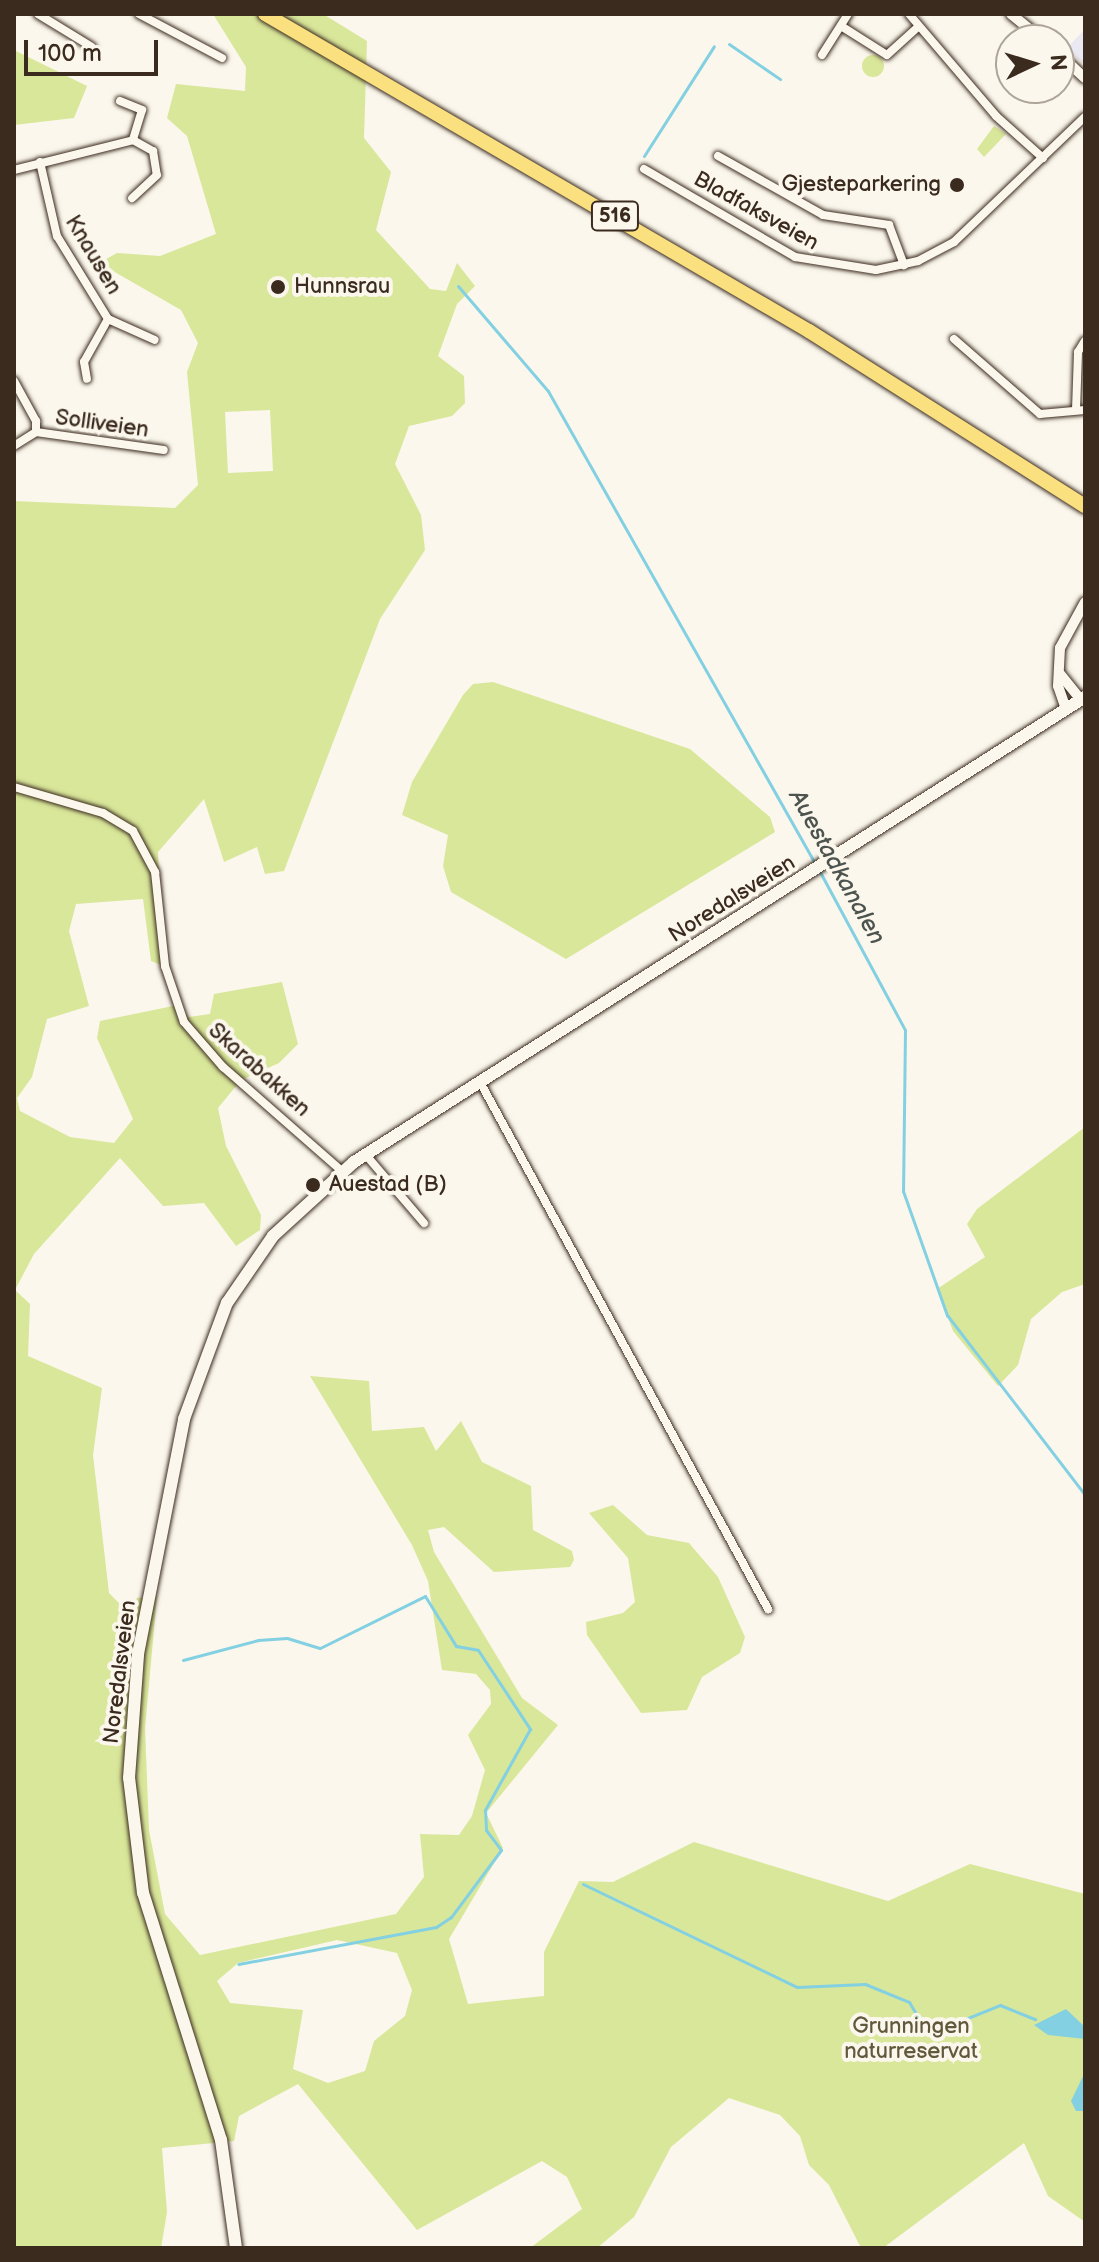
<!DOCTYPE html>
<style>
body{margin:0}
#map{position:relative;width:1099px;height:2262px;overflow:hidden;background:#fbf7ec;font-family:"Balsamiq Sans",sans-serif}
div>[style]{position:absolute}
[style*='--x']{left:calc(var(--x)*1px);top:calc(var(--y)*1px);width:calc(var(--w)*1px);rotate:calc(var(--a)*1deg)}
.built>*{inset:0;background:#eae8f0}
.green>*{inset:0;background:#d9e79a}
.round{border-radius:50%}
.water>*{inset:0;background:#83d0e2}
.stream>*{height:3px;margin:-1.5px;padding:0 1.5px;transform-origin:1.5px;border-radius:1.5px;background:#83d0e2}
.roads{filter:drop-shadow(0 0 2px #3b2a1e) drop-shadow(0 0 2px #3b2a1e)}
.minor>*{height:8px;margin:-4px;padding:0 4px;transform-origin:4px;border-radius:4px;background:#fbf7ec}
.tertiary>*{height:10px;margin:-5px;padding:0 5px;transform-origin:5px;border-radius:5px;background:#fbf7ec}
.secondary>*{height:12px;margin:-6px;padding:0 6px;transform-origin:6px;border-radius:6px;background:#fbf7ec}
.primary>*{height:14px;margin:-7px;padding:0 7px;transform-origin:7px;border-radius:7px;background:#fbe080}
.dots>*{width:22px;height:22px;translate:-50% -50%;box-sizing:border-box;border:4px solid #fbf7ec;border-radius:50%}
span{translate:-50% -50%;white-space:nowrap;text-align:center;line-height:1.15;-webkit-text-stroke:8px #fbf7ec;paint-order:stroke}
.shield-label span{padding:2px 6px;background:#fbf7ec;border:2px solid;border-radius:6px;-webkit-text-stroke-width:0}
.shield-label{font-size:20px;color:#3b2a1e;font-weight:700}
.poi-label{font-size:22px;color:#3b2a1e}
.right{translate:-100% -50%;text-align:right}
.left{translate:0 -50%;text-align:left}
.street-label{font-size:22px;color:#3b2a1e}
.park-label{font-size:22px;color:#62593d}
.water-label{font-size:24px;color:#4d544f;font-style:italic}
.frame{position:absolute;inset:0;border:16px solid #3b2a1e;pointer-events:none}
.north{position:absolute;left:995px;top:24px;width:80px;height:80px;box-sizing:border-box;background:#fbf7ec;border:2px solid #aea59a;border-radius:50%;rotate:86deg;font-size:22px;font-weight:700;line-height:32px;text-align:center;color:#3b2a1e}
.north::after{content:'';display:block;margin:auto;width:28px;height:36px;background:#3b2a1e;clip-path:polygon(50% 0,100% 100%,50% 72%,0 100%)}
.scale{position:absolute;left:24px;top:40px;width:134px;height:36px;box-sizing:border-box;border:4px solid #3b2a1e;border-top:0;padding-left:10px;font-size:24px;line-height:28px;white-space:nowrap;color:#3b2a1e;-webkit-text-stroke:6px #fbf7ec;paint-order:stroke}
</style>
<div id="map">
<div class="built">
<i style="clip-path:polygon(1085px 29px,1085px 65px,1066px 49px)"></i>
</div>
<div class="green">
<i style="clip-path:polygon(evenodd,213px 14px,323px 14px,367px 41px,364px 138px,391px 172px,376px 230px,430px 289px,446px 291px,457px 263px,475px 286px,457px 304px,438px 356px,464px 376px,465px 403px,452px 416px,409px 426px,395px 464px,421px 515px,425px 550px,380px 619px,284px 871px,265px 874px,257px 847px,224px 862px,204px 799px,158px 852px,164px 966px,151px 961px,143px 899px,76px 904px,69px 931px,89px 1006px,47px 1019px,32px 1077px,17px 1098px,20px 1111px,70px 1137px,114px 1143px,133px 1119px,97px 1038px,100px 1021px,178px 1005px,189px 1017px,210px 1014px,214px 994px,282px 982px,298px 1044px,279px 1063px,241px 1080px,218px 1108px,226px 1146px,261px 1215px,260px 1230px,236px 1246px,204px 1203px,163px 1206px,120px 1158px,34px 1254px,15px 1290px,30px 1304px,28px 1356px,102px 1388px,93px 1455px,109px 1593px,127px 1611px,137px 1598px,157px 1596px,145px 1728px,149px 1830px,165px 1914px,200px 1955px,396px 1914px,424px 1877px,420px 1834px,459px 1835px,472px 1816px,485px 1770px,468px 1735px,491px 1704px,490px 1690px,476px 1674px,442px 1670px,428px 1581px,412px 1545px,310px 1376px,369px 1381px,372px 1431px,424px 1427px,436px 1451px,461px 1421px,482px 1462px,531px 1486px,533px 1530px,572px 1551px,574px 1560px,570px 1567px,494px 1572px,444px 1527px,428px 1530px,434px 1552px,522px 1698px,558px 1725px,486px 1813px,503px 1848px,449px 1939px,468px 2004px,544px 1996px,544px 1952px,579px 1881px,613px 1882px,694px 1842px,888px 1901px,970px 1864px,1085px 1894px,1085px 2222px,1048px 2196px,1024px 2143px,883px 2248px,861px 2248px,829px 2185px,809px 2165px,800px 2136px,780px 2115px,729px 2098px,671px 2147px,634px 2217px,597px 2248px,530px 2248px,582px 2209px,567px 2177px,542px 2161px,417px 2230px,298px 2084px,239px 2116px,234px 2141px,162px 2148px,167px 2212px,161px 2248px,14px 2248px,14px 501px,175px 508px,198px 485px,187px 372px,198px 343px,181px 310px,99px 263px,117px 253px,160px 256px,216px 234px,187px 136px,167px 118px,176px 84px,245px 91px,246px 67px,213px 14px,270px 410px,273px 471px,228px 473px,225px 412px,270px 410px,213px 14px,337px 1940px,397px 1953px,412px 1990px,405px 2016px,374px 2041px,365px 2071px,328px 2083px,293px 2069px,303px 2010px,230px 2003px,217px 1981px,238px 1963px,337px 1940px)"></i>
<i style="clip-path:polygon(14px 50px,87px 86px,74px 118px,14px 125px)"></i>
<i class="round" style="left:862px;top:55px;width:22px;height:22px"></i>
<i style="clip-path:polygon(994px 126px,1006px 134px,984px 157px,977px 149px)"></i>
<i style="clip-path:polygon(493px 682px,690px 749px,770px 817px,775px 832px,566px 959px,451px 892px,443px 866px,448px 835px,402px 815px,412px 782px,463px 695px,473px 684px)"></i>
<i style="clip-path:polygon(1085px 1127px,1085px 1284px,1062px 1292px,1031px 1319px,1018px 1365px,998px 1386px,953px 1331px,937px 1289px,985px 1257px,967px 1224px,977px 1209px)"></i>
<i style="clip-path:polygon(613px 1505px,647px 1535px,689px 1543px,718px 1577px,745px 1637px,740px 1653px,702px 1677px,687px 1710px,641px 1713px,587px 1635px,586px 1622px,623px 1613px,635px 1602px,628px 1558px,589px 1513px)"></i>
</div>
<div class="water">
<i style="clip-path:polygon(1066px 2009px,1085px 2027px,1085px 2039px,1048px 2035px,1034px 2025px)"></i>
<i style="clip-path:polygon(1085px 2072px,1085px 2111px,1076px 2111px,1071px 2101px)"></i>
</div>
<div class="stream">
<i style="--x:729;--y:44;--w:62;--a:34.5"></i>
<i style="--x:644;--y:156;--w:130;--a:-57.5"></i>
<i style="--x:458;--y:286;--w:138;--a:49.4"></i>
<i style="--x:548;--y:391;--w:545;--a:60.52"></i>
<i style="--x:820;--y:872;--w:179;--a:61.7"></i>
<i style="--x:905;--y:1030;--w:161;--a:90.7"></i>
<i style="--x:903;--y:1191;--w:132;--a:70.5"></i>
<i style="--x:947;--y:1315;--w:227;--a:52.5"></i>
<i style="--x:183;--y:1660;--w:78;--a:-14.9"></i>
<i style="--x:258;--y:1640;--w:29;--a:-4"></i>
<i style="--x:287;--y:1638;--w:34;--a:17"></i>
<i style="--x:320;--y:1648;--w:117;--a:-26.3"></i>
<i style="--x:425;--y:1596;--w:59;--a:58.2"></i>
<i style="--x:456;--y:1646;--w:22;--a:10"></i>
<i style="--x:478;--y:1650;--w:95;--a:56.6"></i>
<i style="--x:530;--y:1729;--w:93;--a:119.1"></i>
<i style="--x:485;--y:1810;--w:20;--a:87"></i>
<i style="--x:486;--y:1830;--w:25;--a:53"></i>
<i style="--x:501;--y:1850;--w:84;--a:126.7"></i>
<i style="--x:451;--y:1917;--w:18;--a:146"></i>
<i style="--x:436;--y:1927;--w:201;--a:169.4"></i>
<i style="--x:583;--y:1884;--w:237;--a:25.7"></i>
<i style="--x:797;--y:1987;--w:68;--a:-2.5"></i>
<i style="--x:865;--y:1984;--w:48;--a:22.2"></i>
<i style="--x:909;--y:2002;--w:37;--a:59"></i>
<i style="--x:928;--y:2034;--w:78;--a:-21.9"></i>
<i style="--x:1000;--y:2005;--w:38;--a:22"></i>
</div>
<div class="roads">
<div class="minor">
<i style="--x:38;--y:14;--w:63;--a:31.4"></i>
<i style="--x:139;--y:14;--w:94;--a:27.9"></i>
<i style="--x:909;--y:14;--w:134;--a:49.5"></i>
<i style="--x:996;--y:116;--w:63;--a:41.8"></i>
<i style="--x:841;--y:26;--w:54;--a:32.2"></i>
<i style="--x:887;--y:55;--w:43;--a:-42.2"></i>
<i style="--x:822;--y:55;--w:49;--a:-57.6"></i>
<i style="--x:120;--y:101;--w:24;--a:22"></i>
<i style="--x:142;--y:110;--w:31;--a:107"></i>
<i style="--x:718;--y:156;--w:120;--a:29.3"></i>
<i style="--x:823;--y:215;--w:67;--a:8.6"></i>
<i style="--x:889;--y:225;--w:43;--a:69.4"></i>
<i style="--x:40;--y:162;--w:76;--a:77.1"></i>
<i style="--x:57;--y:236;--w:97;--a:58.4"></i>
<i style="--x:108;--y:319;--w:49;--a:119.2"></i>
<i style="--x:84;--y:362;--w:17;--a:80"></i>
<i style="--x:644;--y:169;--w:175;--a:30.2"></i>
<i style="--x:795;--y:257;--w:82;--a:9.1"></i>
<i style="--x:876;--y:270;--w:43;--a:-12.1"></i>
<i style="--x:918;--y:261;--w:41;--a:-27.8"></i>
<i style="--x:954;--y:242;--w:181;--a:-43.7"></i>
<i style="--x:14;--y:170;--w:123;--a:-14.1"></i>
<i style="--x:133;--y:140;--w:23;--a:29"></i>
<i style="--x:153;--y:151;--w:24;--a:81"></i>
<i style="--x:157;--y:175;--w:34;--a:137"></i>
<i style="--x:108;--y:319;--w:51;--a:24.1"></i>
<i style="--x:954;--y:339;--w:114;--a:41.1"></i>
<i style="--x:1040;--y:414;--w:45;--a:-5.1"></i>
<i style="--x:14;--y:381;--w:46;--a:61.2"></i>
<i style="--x:36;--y:421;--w:11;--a:90"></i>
<i style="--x:36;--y:432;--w:26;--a:148"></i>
<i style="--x:1076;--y:410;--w:58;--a:-88"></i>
<i style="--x:1078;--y:352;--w:13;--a:-58"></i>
<i style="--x:36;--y:432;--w:129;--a:8"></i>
<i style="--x:14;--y:787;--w:93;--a:16.3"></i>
<i style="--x:103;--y:813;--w:35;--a:31"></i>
<i style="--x:133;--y:831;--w:47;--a:61.8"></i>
<i style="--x:155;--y:872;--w:95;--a:83.9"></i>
<i style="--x:165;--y:966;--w:59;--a:71.3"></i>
<i style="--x:184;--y:1022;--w:60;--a:49.1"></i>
<i style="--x:223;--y:1067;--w:158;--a:41.2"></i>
<i style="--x:480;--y:1082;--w:601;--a:61.34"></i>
<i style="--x:365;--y:1154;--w:91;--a:49.5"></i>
</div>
<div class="tertiary">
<i style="--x:1011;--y:14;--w:41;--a:39.1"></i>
<i style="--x:1059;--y:54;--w:35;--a:43"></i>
<i style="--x:1060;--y:674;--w:33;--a:51"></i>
<i style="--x:1066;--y:709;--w:24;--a:-109"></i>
<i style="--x:1058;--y:686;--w:38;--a:-87"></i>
<i style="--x:1060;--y:648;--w:52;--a:-61.5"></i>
</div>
<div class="secondary">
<i style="--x:236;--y:2248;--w:109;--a:-97.9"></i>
<i style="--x:221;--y:2140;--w:259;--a:-107.5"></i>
<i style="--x:143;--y:1893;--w:116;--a:-96.9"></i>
<i style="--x:129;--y:1778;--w:124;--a:-85.8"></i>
<i style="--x:138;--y:1654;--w:239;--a:-78.9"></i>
<i style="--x:184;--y:1419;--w:124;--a:-69.7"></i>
<i style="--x:227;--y:1303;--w:81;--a:-55.5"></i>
<i style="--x:273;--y:1236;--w:110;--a:-42.4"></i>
<i style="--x:354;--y:1162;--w:866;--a:-32.46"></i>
</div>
<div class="primary">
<i style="--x:265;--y:14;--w:630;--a:30.23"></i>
<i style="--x:809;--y:331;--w:327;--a:32.4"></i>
</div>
</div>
<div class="dots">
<i style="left:957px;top:185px;background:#3b2a1e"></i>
<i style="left:278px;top:287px;background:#3b2a1e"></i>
<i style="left:313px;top:1185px;background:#3b2a1e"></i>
</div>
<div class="shield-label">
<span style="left:615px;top:216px">516</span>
</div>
<div class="poi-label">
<span class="right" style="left:941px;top:185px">Gjesteparkering</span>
<span class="left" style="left:294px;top:287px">Hunnsrau</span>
<span class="left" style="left:329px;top:1185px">Auestad (B)</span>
</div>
<div class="street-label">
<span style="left:756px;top:211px;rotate:29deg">Bladfaksveien</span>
<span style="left:93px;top:255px;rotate:59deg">Knausen</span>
<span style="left:102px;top:424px;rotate:8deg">Solliveien</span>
<span style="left:732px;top:899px;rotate:-32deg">Noredalsveien</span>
<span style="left:259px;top:1070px;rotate:42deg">Skarabakken</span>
<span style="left:120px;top:1672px;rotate:-83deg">Noredalsveien</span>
</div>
<div class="park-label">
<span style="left:911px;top:2039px">Grunningen<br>naturreservat</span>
</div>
<div class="water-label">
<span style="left:837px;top:867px;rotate:61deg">Auestadkanalen</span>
</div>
<div class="frame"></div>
<div class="north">N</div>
<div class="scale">100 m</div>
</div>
